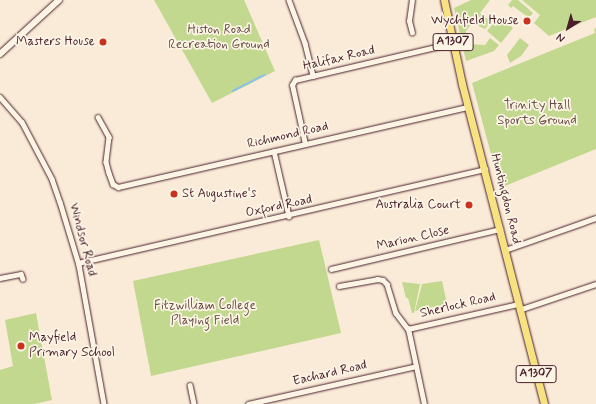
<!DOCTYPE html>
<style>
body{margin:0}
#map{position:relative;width:596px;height:404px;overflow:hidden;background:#faebd8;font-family:Mynerve,sans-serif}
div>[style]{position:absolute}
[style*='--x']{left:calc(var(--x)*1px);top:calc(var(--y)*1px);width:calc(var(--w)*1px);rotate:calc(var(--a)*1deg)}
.green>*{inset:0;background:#c1d88e}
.stream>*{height:1.5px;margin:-0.75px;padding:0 0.75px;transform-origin:0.75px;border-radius:0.75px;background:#8bc0e8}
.roads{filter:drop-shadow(0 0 1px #4a1f2b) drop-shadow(0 0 1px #4a1f2b)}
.minor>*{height:4.5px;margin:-2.25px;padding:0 2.25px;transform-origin:2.25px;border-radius:2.25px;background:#fcf5e5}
.secondary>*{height:6px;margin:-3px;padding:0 3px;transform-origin:3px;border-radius:3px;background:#fcf5e5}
.primary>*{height:7px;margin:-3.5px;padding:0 3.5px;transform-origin:3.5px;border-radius:3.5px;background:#f7e281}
.dots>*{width:11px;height:11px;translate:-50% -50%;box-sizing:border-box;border:2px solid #fcf5e5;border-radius:50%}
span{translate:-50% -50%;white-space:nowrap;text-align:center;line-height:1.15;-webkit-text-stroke:3.5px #fcf5e5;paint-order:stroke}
.shield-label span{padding:1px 3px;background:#fcf5e5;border:1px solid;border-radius:3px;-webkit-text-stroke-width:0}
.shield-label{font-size:12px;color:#4a1f2b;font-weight:700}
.poi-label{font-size:13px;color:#4a1f2b}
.right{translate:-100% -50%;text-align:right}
.left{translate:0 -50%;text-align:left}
.park-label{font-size:13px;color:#684d44}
.street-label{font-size:13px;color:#4a1f2b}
.north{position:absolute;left:548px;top:8px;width:40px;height:40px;-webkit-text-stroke:3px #fcf5e5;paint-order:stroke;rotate:217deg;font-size:11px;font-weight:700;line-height:16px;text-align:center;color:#4a1f2b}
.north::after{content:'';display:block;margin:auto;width:14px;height:18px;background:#4a1f2b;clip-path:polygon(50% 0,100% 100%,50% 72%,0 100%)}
</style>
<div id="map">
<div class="green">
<i style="clip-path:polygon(154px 0,244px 0,275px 71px,212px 103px)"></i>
<i style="clip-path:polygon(471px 0,490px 0,480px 13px,489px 20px,495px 17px,485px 29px,472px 23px,466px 31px,467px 44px,485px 45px,490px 38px,499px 45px,494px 51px,466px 61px,454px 8px)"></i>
<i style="clip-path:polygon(512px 0,518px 0,533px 13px,529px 18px,513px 6px,511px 8px,508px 5px)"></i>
<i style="clip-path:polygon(522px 0,596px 0,596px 17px,549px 36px,534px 23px,540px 15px)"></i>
<i style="clip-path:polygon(499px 17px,513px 28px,501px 43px,487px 31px)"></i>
<i style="clip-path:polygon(596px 28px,596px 149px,500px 188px,472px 83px,595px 33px,594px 29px)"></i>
<i style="clip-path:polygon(520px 38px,529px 45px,521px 56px,510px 63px,507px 55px)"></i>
<i style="clip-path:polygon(319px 240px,341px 333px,151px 376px,133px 281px)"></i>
<i style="clip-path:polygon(442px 281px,447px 304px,415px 311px,422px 284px)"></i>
<i style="clip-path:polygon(402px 282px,420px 284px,414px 313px,412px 313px,408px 298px,406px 298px)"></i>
<i style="clip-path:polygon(36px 313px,52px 400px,34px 404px,0 404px,0 370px,13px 366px,5px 320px)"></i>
</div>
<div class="stream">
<i style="--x:233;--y:91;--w:35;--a:-27"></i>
</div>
<div class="roads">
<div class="minor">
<i style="--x:289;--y:0;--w:46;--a:69.6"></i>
<i style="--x:305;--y:43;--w:34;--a:76"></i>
<i style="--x:412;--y:33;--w:12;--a:-104"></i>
<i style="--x:409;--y:21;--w:21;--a:-82"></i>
<i style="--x:0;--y:97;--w:33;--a:49"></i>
<i style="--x:22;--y:122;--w:64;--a:62.2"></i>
<i style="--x:52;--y:179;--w:24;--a:71"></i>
<i style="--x:60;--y:202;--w:66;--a:73.2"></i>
<i style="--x:79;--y:265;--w:141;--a:79.8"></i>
<i style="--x:98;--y:117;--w:23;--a:61"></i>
<i style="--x:109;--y:137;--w:25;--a:97"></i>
<i style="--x:106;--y:162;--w:11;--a:75"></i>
<i style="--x:109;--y:173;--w:12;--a:70"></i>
<i style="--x:113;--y:184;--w:6;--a:31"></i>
<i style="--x:118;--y:187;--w:359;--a:-12.9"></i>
<i style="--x:305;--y:144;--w:60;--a:-102.4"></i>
<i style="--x:292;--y:85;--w:6;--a:-59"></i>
<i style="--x:295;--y:80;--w:162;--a:-13.2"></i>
<i style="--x:274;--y:151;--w:67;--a:77"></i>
<i style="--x:505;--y:250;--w:96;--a:-19.4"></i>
<i style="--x:78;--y:263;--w:418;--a:-13"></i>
<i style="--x:331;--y:269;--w:174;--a:-13.3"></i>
<i style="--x:0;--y:278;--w:21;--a:-11"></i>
<i style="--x:21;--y:274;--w:5;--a:68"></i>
<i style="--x:339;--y:286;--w:39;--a:-10"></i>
<i style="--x:377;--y:279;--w:6;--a:9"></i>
<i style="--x:383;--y:280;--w:6;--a:45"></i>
<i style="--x:387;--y:284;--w:30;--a:73"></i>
<i style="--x:396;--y:313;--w:20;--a:53"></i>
<i style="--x:519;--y:310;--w:81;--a:-18.7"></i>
<i style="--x:190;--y:385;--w:19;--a:78"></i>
<i style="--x:248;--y:404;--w:172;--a:-12.7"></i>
<i style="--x:424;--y:404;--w:77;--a:-102"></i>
<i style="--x:408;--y:329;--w:113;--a:-12.8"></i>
</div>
<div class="secondary">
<i style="--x:0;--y:54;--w:80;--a:-42.5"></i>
</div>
<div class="primary">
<i style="--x:444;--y:0;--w:86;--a:77.9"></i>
<i style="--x:462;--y:84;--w:330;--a:75.6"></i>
</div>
</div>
<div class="dots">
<i style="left:527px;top:21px;background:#c8321e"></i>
<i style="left:103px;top:42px;background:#c8321e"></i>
<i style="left:174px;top:194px;background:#c8321e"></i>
<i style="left:469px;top:205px;background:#c8321e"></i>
<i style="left:21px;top:346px;background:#c8321e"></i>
</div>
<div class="shield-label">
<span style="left:453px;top:42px">A1307</span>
<span style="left:536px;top:374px">A1307</span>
</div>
<div class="poi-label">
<span class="right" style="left:519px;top:21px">Wychfield House</span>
<span class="right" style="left:95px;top:42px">Masters House</span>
<span class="left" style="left:182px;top:194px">St Augustine's</span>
<span class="right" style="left:461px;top:205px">Australia Court</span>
<span class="left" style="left:29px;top:346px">Mayfield<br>Primary School</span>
</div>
<div class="park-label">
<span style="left:219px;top:38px">Histon Road<br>Recreation Ground</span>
<span style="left:537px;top:114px">Trinity Hall<br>Sports Ground</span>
<span style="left:205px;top:314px">Fitzwilliam College<br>Playing Field</span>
</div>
<div class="street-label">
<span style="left:339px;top:59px;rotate:-13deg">Halifax Road</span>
<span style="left:288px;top:136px;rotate:-13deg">Richmond Road</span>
<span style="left:505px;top:199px;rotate:76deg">Huntingdon Road</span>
<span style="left:279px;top:207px;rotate:-12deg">Oxford Road</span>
<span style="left:413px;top:239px;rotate:-13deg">Marion Close</span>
<span style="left:82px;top:240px;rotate:75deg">Windsor Road</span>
<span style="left:458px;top:306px;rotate:-13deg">Sherlock Road</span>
<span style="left:330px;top:374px;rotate:-13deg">Eachard Road</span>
</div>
<div class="north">N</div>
</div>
